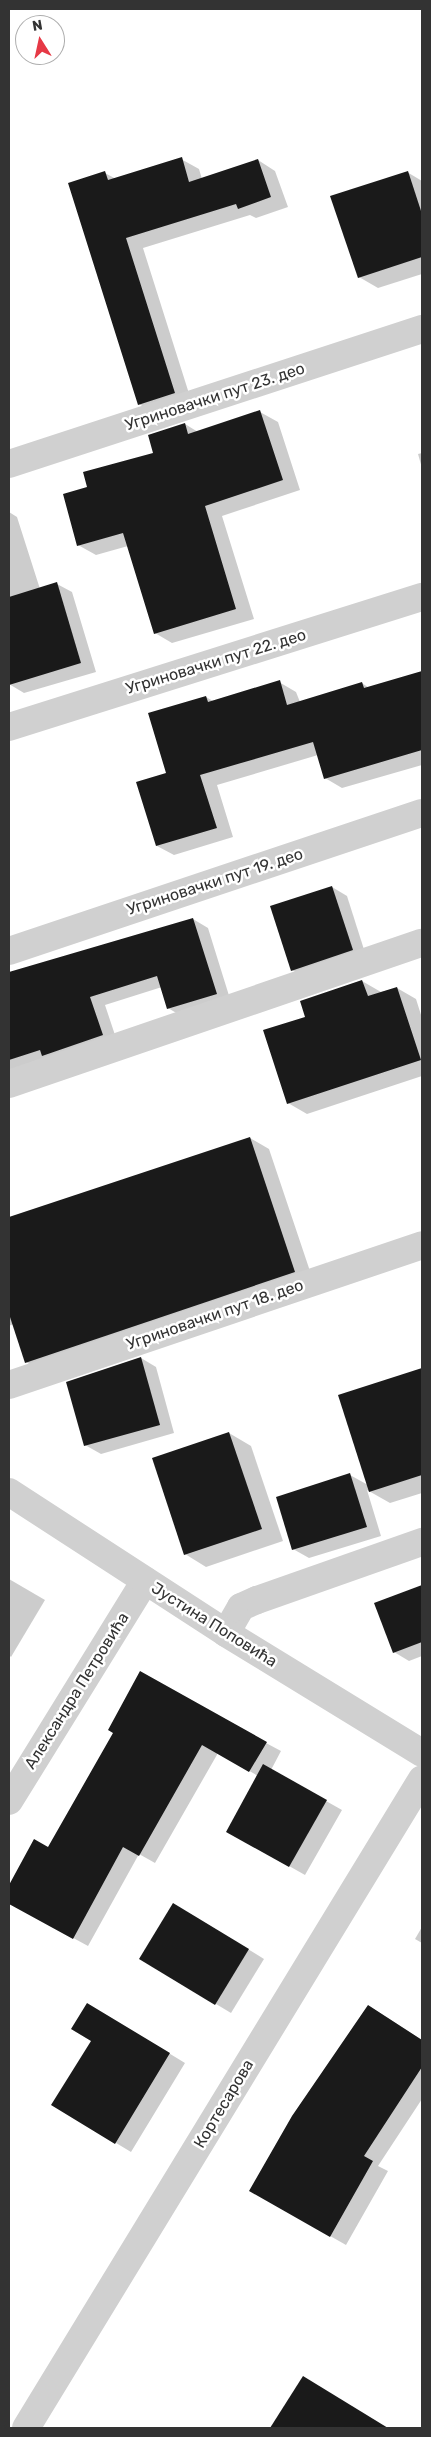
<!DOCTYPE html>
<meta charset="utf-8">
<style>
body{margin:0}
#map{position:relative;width:431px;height:2437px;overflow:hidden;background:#fff;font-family:Rubik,sans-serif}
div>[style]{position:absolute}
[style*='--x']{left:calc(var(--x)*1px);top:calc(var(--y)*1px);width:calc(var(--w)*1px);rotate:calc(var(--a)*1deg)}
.shadow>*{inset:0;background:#0003}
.building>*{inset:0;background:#1a1a1a}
.minor>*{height:28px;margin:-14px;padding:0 14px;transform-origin:14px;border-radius:14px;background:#d0d0d0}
.tertiary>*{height:28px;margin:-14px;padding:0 14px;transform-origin:14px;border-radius:14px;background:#d0d0d0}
span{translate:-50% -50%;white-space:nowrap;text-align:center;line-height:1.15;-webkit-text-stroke:5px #fff;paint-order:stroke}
.street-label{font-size:16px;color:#333}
.frame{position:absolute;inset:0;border:10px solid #333;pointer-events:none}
.north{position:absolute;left:15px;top:15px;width:50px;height:50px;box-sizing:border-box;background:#fff;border:1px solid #adadad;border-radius:50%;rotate:350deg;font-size:14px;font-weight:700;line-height:20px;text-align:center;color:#333}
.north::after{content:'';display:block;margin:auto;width:18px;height:22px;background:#e63946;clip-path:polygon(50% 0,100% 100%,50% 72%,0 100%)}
</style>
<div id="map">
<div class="shadow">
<i style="clip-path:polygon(181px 159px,199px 169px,202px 179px,258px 160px,275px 171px,288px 207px,256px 218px,250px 215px,143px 248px,192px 403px,157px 415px,139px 404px,105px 173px,116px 179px)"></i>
<i style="clip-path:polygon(407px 172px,422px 181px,422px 274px,378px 288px,359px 277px)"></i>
<i style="clip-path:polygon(260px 412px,278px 422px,300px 490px,222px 516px,254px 619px,172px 643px,155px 633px,128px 546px,96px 555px,78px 545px,89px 488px,155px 454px,185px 424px,198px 432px)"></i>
<i style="clip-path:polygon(422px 453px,422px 468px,418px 454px)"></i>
<i style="clip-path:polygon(9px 512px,17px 517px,40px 589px,57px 584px,72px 592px,96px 672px,24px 693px,9px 684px)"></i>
<i style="clip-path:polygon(422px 673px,422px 765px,342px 788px,325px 778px,318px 755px,217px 785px,233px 837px,174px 855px,157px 846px,167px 774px,206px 697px,213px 701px,279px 682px,296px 692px,300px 702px,362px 683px,369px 688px)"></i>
<i style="clip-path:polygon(332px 887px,347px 896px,367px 959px,307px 979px,292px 970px)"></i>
<i style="clip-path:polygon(193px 919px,208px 928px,231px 1002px,183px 1017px,168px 1008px,162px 987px,105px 1005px,118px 1044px,9px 1074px,9px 997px)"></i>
<i style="clip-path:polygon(362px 981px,381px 992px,397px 988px,416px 999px,422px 1018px,422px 1076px,307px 1114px,288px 1103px,307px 1017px)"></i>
<i style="clip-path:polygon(250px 1138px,269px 1149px,314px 1283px,46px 1374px,26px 1362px,13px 1324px,9px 1326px,9px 1219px)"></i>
<i style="clip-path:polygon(141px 1358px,156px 1367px,174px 1433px,101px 1454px,85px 1445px)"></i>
<i style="clip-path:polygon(421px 1370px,422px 1493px,390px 1503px,367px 1490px,381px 1536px,309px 1558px,293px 1549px,350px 1475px,368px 1485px)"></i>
<i style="clip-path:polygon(229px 1433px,251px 1446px,283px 1541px,206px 1567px,185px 1554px)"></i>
<i style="clip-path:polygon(9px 1579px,45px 1600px,11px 1657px,9px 1655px)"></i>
<i style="clip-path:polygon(422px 1586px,422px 1656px,409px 1661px,394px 1652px,375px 1603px)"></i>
<i style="clip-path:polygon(115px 1732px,266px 1743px,281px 1751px,271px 1770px,342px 1810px,305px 1875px,227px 1831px,258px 1776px,218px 1753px,155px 1863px,139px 1854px,88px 1946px,9px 1903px,9px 1888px,34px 1840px,49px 1848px)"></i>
<i style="clip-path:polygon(189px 1913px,264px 1959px,231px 2013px,141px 1959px)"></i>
<i style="clip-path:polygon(422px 1927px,422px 1943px,415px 1939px)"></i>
<i style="clip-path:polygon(369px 2006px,422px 2040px,422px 2099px,378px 2166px,388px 2171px,346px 2245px,251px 2191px)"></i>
<i style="clip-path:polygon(103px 2013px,185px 2063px,131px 2152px,53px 2105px,93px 2041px)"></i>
<i style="clip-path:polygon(304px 2378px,376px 2421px,371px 2428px,272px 2428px)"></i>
</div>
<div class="building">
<i style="clip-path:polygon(182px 157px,189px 182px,258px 159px,271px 197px,238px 209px,236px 204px,126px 238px,175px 393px,138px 405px,68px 183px,105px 171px,108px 180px)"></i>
<i style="clip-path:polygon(408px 171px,422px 214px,422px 257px,358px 278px,330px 196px)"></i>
<i style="clip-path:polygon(260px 410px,283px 480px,205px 506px,236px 609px,154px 634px,123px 533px,77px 546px,63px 494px,87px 487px,83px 472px,153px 453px,148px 435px,185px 423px,188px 434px)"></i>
<i style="clip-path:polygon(57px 582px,81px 663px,9px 685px,9px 597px)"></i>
<i style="clip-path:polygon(422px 671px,422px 750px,324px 779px,313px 742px,200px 775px,217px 828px,156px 846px,136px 782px,166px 773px,148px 713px,206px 696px,208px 702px,280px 680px,287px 705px,362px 682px,364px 688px)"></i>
<i style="clip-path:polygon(332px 886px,353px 950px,291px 971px,270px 906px)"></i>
<i style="clip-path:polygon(193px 918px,217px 994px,167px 1009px,157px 976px,90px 997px,103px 1035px,42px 1056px,40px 1050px,9px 1060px,9px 972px)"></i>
<i style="clip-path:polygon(362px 980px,368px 996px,397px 987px,421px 1060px,287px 1104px,263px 1030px,305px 1017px,300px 1001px)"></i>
<i style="clip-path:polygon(250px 1137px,295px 1272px,25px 1363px,9px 1314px,9px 1217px)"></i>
<i style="clip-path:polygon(141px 1357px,160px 1425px,84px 1446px,66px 1382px)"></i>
<i style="clip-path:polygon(422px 1368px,422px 1475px,369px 1492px,338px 1395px)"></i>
<i style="clip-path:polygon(229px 1432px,262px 1529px,184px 1555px,152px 1458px)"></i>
<i style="clip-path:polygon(350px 1473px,367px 1527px,292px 1550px,276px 1497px)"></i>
<i style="clip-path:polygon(422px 1585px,422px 1642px,393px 1653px,374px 1603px)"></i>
<i style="clip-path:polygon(140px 1671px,267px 1742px,249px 1772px,202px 1745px,139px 1856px,123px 1847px,73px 1939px,9px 1904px,9px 1885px,34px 1839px,48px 1847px,113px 1733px,108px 1730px)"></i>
<i style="clip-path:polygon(263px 1764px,327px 1800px,289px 1867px,226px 1832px)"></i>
<i style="clip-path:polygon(173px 1903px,249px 1949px,215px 2005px,139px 1959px)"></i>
<i style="clip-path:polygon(87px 2003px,170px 2053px,115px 2144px,51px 2105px,91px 2041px,71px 2029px)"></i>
<i style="clip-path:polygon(368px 2005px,422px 2040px,422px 2067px,364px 2156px,373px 2161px,330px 2237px,249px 2191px,292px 2116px)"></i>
<i style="clip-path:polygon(303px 2376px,388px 2428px,270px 2428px)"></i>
</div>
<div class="minor">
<i style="--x:9;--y:464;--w:435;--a:-18.1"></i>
<i style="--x:9;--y:727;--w:433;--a:-17.5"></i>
<i style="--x:9;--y:951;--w:435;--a:-18.5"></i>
<i style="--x:9;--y:1084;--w:436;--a:-18.9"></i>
<i style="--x:9;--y:1385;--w:436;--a:-18.7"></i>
<i style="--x:226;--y:1633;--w:30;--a:-60"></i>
<i style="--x:241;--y:1607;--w:17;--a:-24"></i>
<i style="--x:257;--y:1600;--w:175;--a:-19.4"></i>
<i style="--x:9;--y:1801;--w:259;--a:-58.3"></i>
<i style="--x:26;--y:2428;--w:760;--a:-58.61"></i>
</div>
<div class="tertiary">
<i style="--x:9;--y:1492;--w:259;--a:33"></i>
<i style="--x:226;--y:1633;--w:230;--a:31.5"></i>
</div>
<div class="street-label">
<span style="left:215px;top:397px;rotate:-18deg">Угриновачки пут 23. део</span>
<span style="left:216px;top:662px;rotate:-17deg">Угриновачки пут 22. део</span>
<span style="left:215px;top:882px;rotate:-18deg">Угриновачки пут 19. део</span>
<span style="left:215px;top:1315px;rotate:-19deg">Угриновачки пут 18. део</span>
<span style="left:214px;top:1625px;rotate:32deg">Јустина Поповића</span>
<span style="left:77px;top:1691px;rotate:-58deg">Александра Петровића</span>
<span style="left:224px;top:2104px;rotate:-59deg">Кортесарова</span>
</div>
<div class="frame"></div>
<div class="north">N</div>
</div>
